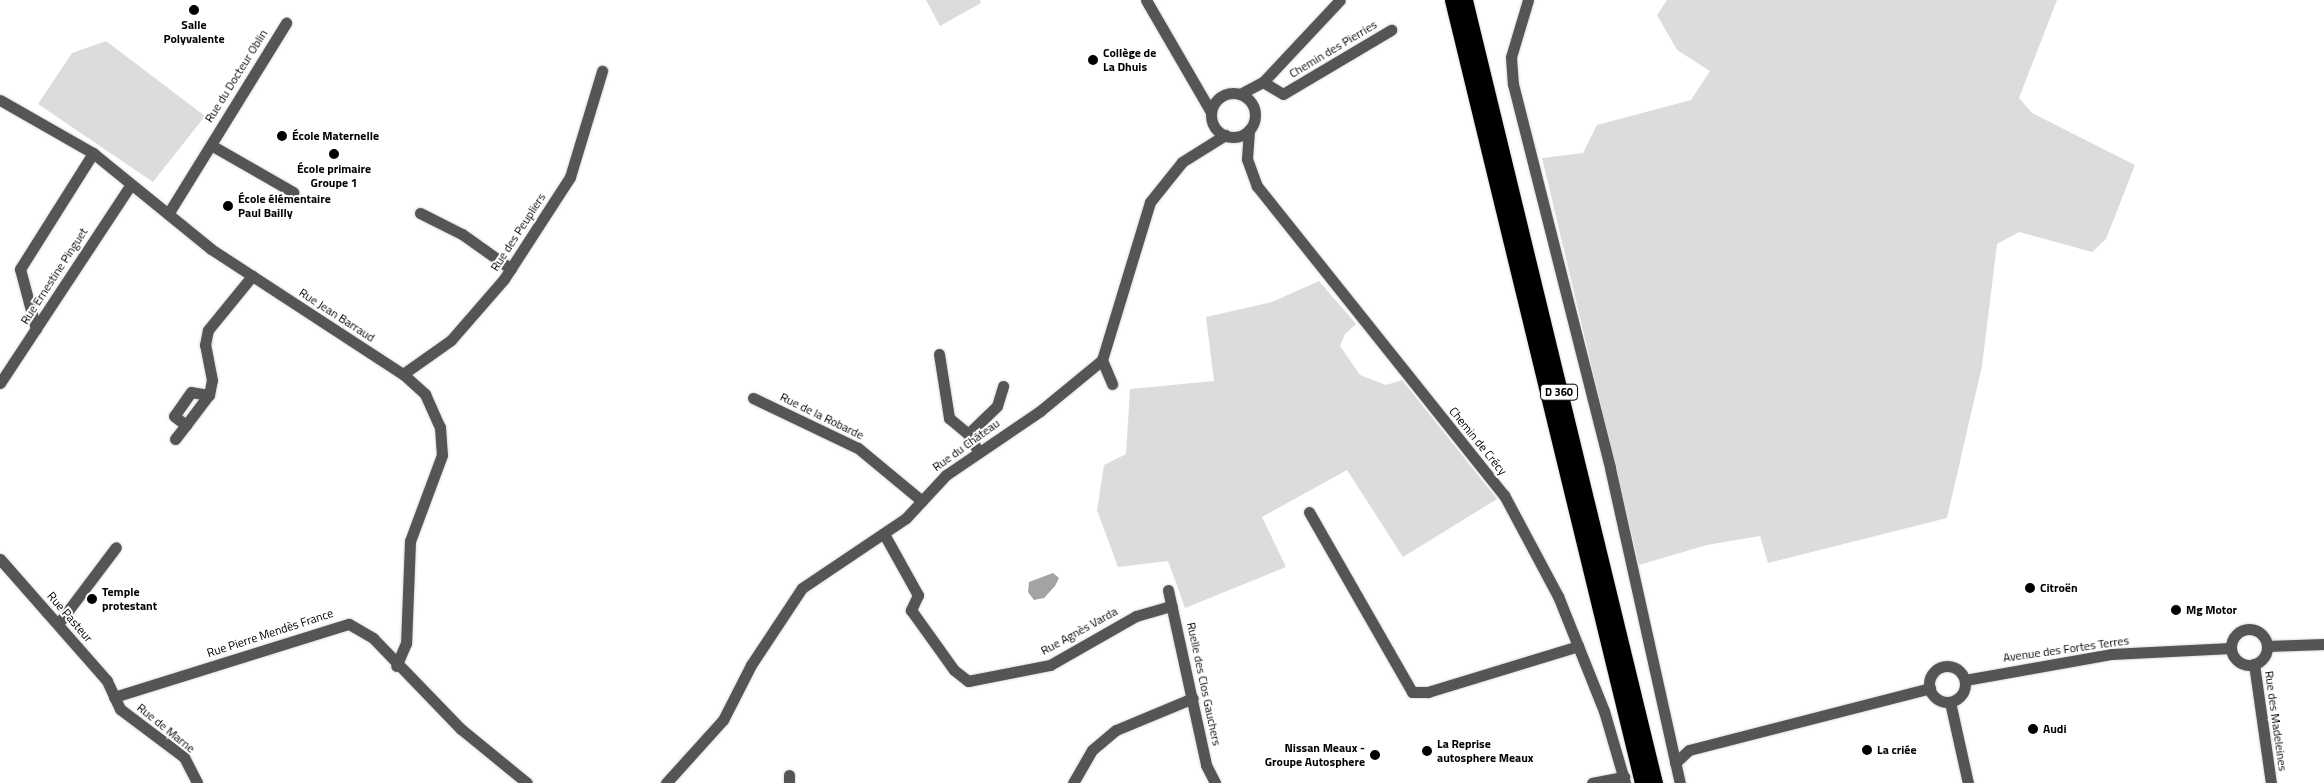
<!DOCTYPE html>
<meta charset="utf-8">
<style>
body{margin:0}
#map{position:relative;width:2324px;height:783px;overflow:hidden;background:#fff;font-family:"Titillium Web",sans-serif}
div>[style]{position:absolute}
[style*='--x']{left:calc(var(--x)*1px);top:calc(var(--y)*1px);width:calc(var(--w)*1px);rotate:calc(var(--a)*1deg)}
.green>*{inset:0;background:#dcdcdc}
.water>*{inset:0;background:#a3a3a3}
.roads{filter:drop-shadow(0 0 1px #dbdbdb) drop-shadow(0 0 1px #dbdbdb)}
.minor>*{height:11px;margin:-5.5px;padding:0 5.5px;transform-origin:5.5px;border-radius:5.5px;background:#555}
.minor>.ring{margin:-5.5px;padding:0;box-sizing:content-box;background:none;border:11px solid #555;border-radius:50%}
.highway>*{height:15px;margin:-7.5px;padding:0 7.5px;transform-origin:7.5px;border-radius:7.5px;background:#000}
.dots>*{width:14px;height:14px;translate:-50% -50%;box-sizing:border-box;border:2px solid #fff;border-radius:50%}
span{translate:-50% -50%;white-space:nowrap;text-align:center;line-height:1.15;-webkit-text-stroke:4px #fff;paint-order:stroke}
.shield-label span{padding:1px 4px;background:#fff;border:1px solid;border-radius:4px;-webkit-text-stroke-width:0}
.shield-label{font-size:11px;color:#000;font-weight:700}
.poi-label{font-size:12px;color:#000;font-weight:700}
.left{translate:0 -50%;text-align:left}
.right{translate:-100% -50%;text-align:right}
.street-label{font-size:12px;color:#000}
</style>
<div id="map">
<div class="green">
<i style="clip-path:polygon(926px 0,980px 0,981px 3px,940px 26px)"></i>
<i style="clip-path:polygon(1667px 0,2057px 0,2019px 98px,2032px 113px,2135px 165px,2106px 239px,2092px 252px,2019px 232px,1997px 244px,1982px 366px,1947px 518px,1768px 563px,1760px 536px,1707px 545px,1639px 565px,1542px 158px,1583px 153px,1597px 125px,1691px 100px,1710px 71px,1677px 50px,1657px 15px)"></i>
<i style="clip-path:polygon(106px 41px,205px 116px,153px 182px,38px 104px,72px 53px)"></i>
<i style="clip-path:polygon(1319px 281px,1356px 324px,1345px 334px,1340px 346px,1360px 375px,1386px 385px,1402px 380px,1497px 499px,1403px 557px,1347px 470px,1262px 517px,1286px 567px,1185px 608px,1168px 561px,1118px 567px,1097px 510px,1104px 465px,1126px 454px,1130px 389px,1214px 381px,1206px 317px,1272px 302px)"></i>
</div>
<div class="water">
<i style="clip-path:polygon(1053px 573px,1059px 578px,1055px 586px,1044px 598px,1034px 600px,1028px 592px,1029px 582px)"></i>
</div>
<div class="roads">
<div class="minor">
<i style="--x:1146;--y:0;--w:129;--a:59.9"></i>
<i style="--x:1528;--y:0;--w:59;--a:106.6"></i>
<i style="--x:1511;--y:57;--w:27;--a:86"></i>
<i style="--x:1513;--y:84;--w:396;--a:75.8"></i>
<i style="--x:1610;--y:468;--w:323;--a:77.5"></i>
<i style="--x:1263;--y:82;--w:23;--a:31"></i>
<i style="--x:1283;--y:94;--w:126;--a:-30.7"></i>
<i class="ring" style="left:1211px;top:93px;width:33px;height:33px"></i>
<i style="--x:1240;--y:94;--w:26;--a:-28"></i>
<i style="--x:1263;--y:82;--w:112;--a:-46.8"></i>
<i style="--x:0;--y:100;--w:107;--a:29.7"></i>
<i style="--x:93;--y:153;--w:152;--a:39.1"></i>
<i style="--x:211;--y:249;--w:229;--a:33.1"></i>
<i style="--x:403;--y:374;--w:30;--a:42"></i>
<i style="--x:425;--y:394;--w:36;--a:66"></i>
<i style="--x:440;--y:427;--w:28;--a:86"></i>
<i style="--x:442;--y:455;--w:92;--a:110.4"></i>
<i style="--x:410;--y:541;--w:102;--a:92.2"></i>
<i style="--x:406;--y:643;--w:25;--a:113"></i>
<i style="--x:1249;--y:130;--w:29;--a:94"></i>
<i style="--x:1247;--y:159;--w:29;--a:70"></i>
<i style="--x:1257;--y:186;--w:396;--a:51.4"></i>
<i style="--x:1504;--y:495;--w:115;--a:61.9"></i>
<i style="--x:1558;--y:596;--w:124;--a:68.2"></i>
<i style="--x:1604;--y:711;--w:75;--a:73.7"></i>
<i style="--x:211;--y:145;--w:95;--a:29.8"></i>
<i style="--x:420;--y:213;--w:47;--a:26.6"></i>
<i style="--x:462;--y:234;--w:60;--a:35.5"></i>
<i style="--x:168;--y:214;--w:225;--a:-58.3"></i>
<i style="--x:36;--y:329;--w:62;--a:-104.9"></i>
<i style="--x:20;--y:269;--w:137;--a:-57.8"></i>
<i style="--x:939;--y:354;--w:65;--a:81.1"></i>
<i style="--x:949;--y:418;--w:25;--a:40"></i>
<i style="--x:1102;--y:360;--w:26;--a:67"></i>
<i style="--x:403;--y:374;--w:59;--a:-35.3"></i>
<i style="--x:451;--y:340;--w:81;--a:-49"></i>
<i style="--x:504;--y:279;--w:121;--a:-57.1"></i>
<i style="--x:570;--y:177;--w:111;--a:-73.2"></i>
<i style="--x:0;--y:383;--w:238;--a:-56.6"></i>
<i style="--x:209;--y:395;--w:18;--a:-171"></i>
<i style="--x:191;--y:392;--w:29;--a:125"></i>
<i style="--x:174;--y:416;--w:15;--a:37"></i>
<i style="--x:186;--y:425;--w:38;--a:-53"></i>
<i style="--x:209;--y:395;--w:15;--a:-79"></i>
<i style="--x:212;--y:380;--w:36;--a:-101"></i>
<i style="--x:205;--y:345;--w:15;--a:-79"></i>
<i style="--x:208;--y:330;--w:70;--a:-50.8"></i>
<i style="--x:753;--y:398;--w:116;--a:25.5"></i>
<i style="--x:858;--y:448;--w:83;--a:39.6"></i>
<i style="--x:175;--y:439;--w:18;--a:-52"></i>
<i style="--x:978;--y:451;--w:20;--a:-120"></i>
<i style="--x:968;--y:434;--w:40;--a:-44"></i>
<i style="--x:997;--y:406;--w:21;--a:-73"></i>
<i style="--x:1309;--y:512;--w:207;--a:60.2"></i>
<i style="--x:1412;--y:692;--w:16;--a:0"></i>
<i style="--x:1428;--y:692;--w:157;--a:-17"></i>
<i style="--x:884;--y:534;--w:70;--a:60.9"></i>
<i style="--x:918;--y:595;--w:17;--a:115"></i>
<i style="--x:911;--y:610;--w:74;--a:54.4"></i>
<i style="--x:954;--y:670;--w:18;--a:38"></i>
<i style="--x:968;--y:681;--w:84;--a:-11"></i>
<i style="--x:1050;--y:665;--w:99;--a:-29.7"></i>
<i style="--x:1136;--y:616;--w:37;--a:-16"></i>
<i style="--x:0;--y:559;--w:162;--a:48.7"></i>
<i style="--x:107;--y:681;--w:31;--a:65"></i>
<i style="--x:120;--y:709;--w:80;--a:36.9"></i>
<i style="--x:184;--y:757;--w:29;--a:63"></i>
<i style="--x:1168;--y:590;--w:179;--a:77.7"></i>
<i style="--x:1206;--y:765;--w:20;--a:63"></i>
<i style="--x:58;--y:624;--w:96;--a:-53"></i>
<i class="ring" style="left:2231px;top:629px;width:25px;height:25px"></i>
<i style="--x:2267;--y:646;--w:57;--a:-2"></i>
<i style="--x:2254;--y:664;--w:120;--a:81.9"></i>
<i class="ring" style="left:1929px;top:666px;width:25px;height:25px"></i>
<i style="--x:1965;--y:680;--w:148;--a:-10.1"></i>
<i style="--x:2111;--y:654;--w:120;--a:-2.9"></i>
<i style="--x:114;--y:697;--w:246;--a:-17.3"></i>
<i style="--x:349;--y:624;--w:28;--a:30"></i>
<i style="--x:373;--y:638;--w:127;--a:46"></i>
<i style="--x:461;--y:729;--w:85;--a:39.3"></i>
<i style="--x:1950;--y:702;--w:83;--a:77.5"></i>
<i style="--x:1675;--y:763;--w:19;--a:-43"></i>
<i style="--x:1689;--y:750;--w:249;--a:-14.4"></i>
<i style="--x:789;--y:775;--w:8;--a:90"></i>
<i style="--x:666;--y:783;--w:85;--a:-47.9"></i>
<i style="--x:723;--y:720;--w:62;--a:-63"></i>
<i style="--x:751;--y:665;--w:92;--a:-56.5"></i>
<i style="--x:802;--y:588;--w:125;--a:-33.9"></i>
<i style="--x:906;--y:518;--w:59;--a:-47.1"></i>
<i style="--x:946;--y:475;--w:114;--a:-34.2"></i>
<i style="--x:1040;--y:411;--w:80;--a:-39.4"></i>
<i style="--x:1102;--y:360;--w:165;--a:-73.1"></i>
<i style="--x:1150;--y:202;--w:51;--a:-51.3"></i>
<i style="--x:1182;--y:162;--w:51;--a:-32.1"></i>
<i style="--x:1073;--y:783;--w:38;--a:-60"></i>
<i style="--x:1092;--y:750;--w:31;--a:-40"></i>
<i style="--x:1116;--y:730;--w:83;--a:-22.6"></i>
<i style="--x:1592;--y:783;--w:33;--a:-11"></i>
</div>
<div class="highway">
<i style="--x:1452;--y:0;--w:806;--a:76.36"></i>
<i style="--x:1465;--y:0;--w:806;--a:76.36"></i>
</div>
</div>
<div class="dots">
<i style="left:194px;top:10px;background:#000"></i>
<i style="left:1093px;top:60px;background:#000"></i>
<i style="left:282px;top:136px;background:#000"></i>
<i style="left:334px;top:154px;background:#000"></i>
<i style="left:228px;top:206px;background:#000"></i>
<i style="left:2030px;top:588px;background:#000"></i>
<i style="left:92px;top:599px;background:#000"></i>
<i style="left:2176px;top:610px;background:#000"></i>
<i style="left:2033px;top:729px;background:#000"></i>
<i style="left:1867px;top:750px;background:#000"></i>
<i style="left:1427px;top:751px;background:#000"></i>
<i style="left:1375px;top:755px;background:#000"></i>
</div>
<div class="shield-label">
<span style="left:1559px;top:392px">D 360</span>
</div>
<div class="poi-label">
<span style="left:194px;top:32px">Salle<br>Polyvalente</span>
<span class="left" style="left:1103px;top:60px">Collège de<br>La Dhuis</span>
<span class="left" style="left:292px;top:136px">École Maternelle</span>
<span style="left:334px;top:176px">École primaire<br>Groupe 1</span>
<span class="left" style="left:238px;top:206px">École élémentaire<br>Paul Bailly</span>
<span class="left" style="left:2040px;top:588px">Citroën</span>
<span class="left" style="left:102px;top:599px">Temple<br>protestant</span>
<span class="left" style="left:2186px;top:610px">Mg Motor</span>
<span class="left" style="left:2043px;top:729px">Audi</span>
<span class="left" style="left:1437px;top:751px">La Reprise<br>autosphere Meaux</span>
<span class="right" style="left:1365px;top:755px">Nissan Meaux -<br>Groupe Autosphere</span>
<span class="left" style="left:1877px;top:750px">La criée</span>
</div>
<div class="street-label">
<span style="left:1333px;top:49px;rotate:-31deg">Chemin des Pierries</span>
<span style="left:236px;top:76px;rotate:-58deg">Rue du Docteur Oblin</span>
<span style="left:518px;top:232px;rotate:-57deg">Rue des Peupliers</span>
<span style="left:54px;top:276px;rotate:-57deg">Rue Ernestine Pinguet</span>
<span style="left:337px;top:315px;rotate:33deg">Rue Jean Barraud</span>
<span style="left:822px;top:416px;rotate:26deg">Rue de la Robarde</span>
<span style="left:1478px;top:441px;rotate:51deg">Chemin de Crécy</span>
<span style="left:966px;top:445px;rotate:-36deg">Rue du Château</span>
<span style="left:70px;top:617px;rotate:49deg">Rue Pasteur</span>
<span style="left:1079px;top:631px;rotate:-29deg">Rue Agnès Varda</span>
<span style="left:270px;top:633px;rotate:-18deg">Rue Pierre Mendès France</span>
<span style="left:2066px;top:649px;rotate:-8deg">Avenue des Fortes Terres</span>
<span style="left:1204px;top:684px;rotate:78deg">Ruelle des Clos Gauchers</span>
<span style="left:2276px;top:721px;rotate:82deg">Rue des Madeleines</span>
<span style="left:166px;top:728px;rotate:39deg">Rue de Marne</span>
</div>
</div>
